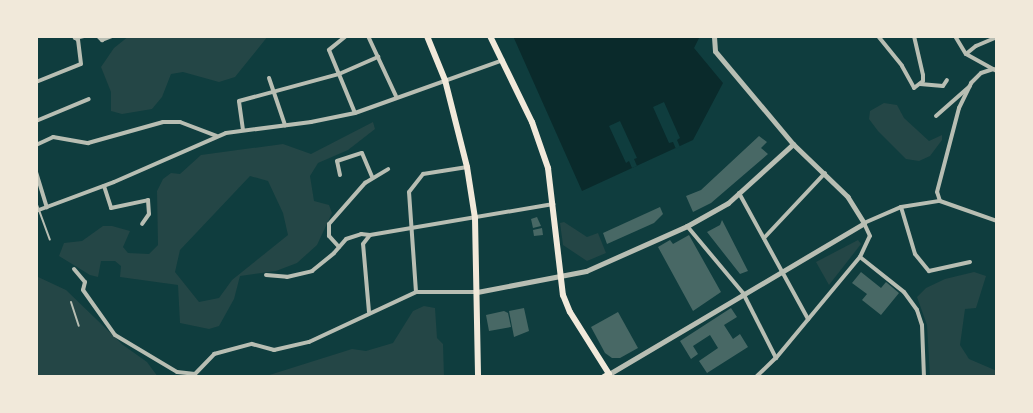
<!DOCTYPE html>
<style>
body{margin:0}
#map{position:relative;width:1033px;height:413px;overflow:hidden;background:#0f3d3e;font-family:"Source Sans 3",sans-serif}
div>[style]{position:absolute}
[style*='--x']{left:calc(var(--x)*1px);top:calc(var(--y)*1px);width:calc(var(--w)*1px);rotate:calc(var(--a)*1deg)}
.green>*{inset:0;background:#244646}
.water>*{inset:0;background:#0a2a2b}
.pier>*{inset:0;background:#0f3d3e}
.building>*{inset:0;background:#486865}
.service>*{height:2px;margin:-1px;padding:0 1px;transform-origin:1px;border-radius:1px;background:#b8beb3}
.minor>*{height:4px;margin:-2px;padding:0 2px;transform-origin:2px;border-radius:2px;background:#b8beb3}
.tertiary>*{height:5px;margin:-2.5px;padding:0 2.5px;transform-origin:2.5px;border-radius:2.5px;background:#b8beb3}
.primary>*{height:6px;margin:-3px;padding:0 3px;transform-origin:3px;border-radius:3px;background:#f1e9da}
span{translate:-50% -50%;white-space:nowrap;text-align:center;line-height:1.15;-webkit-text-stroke:4px #f1e9da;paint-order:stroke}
.frame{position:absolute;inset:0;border:38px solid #f1e9da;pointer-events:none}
</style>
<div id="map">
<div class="green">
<i style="clip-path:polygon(129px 36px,268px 36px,235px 77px,219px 82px,183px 72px,171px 74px,162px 97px,152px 109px,122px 114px,111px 111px,111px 92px,101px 67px,114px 48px)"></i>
<i style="clip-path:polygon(884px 103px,897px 105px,904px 118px,929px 141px,942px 135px,942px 140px,930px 156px,919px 161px,906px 159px,878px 131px,869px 119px,870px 111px)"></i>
<i style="clip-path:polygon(evenodd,373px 122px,375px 129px,348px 150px,318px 163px,310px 176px,314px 201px,329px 205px,332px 213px,317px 245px,297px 263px,276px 271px,240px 276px,234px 299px,219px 326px,209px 329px,180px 323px,178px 285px,120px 277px,121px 266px,115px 261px,101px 261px,98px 277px,90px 275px,59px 256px,64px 243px,82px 241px,103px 226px,112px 226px,130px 231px,123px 247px,128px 253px,149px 254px,158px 245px,157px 191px,163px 179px,171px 173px,180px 174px,201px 155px,283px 144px,311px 154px,373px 122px,250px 176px,268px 181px,283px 213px,288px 235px,232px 280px,219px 298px,199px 302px,175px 272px,180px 250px,250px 176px)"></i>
<i style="clip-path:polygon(564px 222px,587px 237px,598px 233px,606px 253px,587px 261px,563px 245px,560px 223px)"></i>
<i style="clip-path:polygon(858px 240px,861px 244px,829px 285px,816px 262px)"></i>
<i style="clip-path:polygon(974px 272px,986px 276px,976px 308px,965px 309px,960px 345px,969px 359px,997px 371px,997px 377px,930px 377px,927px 325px,917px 297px,926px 288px,945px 279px)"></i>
<i style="clip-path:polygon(36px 276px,66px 290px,123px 345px,147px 362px,158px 377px,36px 377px)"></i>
<i style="clip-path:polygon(424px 306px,435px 308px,437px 338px,443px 344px,444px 377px,263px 377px,352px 349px,366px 351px,393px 343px,413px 311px)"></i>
</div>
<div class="water">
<i style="clip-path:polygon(513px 36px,700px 36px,694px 48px,723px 83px,693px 140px,582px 191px)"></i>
</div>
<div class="pier">
<i style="clip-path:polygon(664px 102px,680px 138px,677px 140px,680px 147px,676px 149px,673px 142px,669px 143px,653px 107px)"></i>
<i style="clip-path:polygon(620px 121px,637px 158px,634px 159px,637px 166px,632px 168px,629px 161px,626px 163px,609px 126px)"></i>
</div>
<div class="building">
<i style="clip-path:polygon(759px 136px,767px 142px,761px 148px,768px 154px,711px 203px,693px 212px,686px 196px,701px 190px)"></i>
<i style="clip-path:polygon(660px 207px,663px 214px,654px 223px,607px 244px,603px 233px)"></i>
<i style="clip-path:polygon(537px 217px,541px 226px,533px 228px,531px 219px)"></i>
<i style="clip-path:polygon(722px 220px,748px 271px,740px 274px,707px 232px,720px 225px)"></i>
<i style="clip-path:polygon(542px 228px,543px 235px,534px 236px,533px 230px)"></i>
<i style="clip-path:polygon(689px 235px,721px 292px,693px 311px,658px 247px,670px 240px,673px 244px)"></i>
<i style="clip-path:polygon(861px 272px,881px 288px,886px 282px,899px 293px,881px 315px,862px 300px,867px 294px,852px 283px)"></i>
<i style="clip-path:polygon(524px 308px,529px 331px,514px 337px,509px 311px)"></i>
<i style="clip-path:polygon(731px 308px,737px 317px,724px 325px,733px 339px,740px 334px,748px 347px,707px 373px,699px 361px,718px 348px,710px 335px,693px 346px,698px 354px,691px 359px,680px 341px)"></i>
<i style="clip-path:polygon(504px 311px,508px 313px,511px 327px,489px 331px,486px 315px)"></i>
<i style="clip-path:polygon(618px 312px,638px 348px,620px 358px,612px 358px,605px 353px,591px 327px)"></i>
</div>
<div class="service">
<i style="--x:36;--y:202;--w:40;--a:69.8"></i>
<i style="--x:71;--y:302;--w:25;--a:72"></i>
</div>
<div class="minor">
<i style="--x:98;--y:36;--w:6;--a:45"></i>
<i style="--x:102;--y:40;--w:11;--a:-22"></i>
<i style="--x:346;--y:36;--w:22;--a:141"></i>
<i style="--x:329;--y:50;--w:68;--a:67.6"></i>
<i style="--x:368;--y:36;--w:66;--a:65"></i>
<i style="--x:878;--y:36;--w:38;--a:51"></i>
<i style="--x:902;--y:66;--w:25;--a:61"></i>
<i style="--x:914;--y:88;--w:11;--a:-38"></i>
<i style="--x:923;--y:81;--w:6;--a:-90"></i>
<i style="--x:923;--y:75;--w:40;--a:-103"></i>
<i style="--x:955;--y:36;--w:21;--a:59"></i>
<i style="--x:966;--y:54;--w:35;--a:29"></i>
<i style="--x:75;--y:38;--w:9;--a:-13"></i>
<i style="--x:966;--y:54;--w:13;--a:-39"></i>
<i style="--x:976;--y:46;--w:23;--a:-23"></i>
<i style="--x:269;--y:78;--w:50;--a:71.2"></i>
<i style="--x:36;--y:82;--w:48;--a:-21.8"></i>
<i style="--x:81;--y:64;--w:24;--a:-97"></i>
<i style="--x:78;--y:40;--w:6;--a:-141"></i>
<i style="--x:920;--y:84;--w:23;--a:5"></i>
<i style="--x:943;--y:86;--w:7;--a:-56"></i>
<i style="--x:936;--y:116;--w:45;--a:-41.4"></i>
<i style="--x:36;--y:121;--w:57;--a:-22.5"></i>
<i style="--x:243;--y:130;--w:29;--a:-98"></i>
<i style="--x:239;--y:101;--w:104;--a:-15.1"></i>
<i style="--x:339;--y:74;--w:43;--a:-23.6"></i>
<i style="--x:36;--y:145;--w:19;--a:-25"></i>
<i style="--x:53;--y:137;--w:36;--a:10"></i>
<i style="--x:88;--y:143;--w:78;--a:-15.6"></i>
<i style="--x:163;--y:122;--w:17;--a:0"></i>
<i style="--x:180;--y:122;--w:39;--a:21"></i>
<i style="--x:36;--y:172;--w:37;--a:73"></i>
<i style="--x:340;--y:175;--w:14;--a:-102"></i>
<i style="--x:337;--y:161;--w:26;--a:-18"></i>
<i style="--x:362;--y:153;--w:26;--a:67"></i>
<i style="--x:104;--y:186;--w:23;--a:72"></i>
<i style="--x:111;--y:208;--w:38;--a:-12"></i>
<i style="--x:148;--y:200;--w:14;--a:86"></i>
<i style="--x:149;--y:214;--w:12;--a:125"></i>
<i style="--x:739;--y:193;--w:144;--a:61.3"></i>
<i style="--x:940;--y:201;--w:9;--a:-108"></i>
<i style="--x:937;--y:192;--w:87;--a:-75.3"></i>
<i style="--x:959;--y:108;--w:28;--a:-64"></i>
<i style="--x:971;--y:83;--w:14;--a:-45"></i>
<i style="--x:981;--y:73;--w:13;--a:-18"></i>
<i style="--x:901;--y:207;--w:49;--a:73.4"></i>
<i style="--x:915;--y:254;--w:22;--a:51"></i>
<i style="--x:929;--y:271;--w:42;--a:-12.4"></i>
<i style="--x:36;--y:211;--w:83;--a:-20.4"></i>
<i style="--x:114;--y:182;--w:122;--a:-23.6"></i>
<i style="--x:226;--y:133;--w:86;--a:-7.4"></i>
<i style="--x:311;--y:122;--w:45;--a:-11.6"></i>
<i style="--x:355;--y:113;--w:157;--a:-19.7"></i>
<i style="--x:687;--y:226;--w:87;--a:50.1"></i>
<i style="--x:743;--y:293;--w:73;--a:63.1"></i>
<i style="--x:764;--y:238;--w:89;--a:-46.8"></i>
<i style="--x:339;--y:247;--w:15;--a:-132"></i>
<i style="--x:329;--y:236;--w:12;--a:-90"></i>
<i style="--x:329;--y:224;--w:55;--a:-48.7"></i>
<i style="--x:365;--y:183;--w:27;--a:-31"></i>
<i style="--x:860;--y:257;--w:56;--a:38.5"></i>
<i style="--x:904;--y:292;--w:22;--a:54"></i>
<i style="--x:917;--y:310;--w:16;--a:72"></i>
<i style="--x:922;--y:325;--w:52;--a:87.8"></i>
<i style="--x:74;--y:269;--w:17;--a:50"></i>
<i style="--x:85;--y:282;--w:8;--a:104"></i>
<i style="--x:83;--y:290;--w:55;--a:54.6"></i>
<i style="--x:115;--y:335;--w:72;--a:30.8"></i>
<i style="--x:177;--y:372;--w:18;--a:6"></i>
<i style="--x:195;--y:374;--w:28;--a:-46"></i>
<i style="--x:214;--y:354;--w:39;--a:-15"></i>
<i style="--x:252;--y:344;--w:23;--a:15"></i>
<i style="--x:274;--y:350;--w:36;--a:-13"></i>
<i style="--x:309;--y:342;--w:118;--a:-25"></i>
<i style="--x:416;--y:292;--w:61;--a:0"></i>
<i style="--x:266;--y:275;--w:21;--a:5"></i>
<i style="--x:287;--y:277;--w:26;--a:-13"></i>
<i style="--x:312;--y:271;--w:28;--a:-39"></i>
<i style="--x:334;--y:253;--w:18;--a:-49"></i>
<i style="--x:346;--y:239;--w:16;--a:-18"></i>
<i style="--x:361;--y:234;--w:9;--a:6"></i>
<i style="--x:370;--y:235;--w:186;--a:-9.6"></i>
<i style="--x:416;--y:292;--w:100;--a:-94"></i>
<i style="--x:409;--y:192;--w:23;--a:-52"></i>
<i style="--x:423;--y:174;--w:45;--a:-9"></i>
<i style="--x:369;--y:312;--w:68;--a:-95"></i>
<i style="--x:363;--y:244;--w:11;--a:-52"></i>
<i style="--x:756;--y:377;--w:28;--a:-44"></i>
<i style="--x:776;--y:358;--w:131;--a:-50.3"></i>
<i style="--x:860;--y:257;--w:23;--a:-65"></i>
<i style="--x:870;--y:236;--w:14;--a:-115"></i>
<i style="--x:864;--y:223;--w:40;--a:-23.4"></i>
<i style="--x:901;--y:207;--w:39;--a:-9"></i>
<i style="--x:940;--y:201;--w:60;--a:19.3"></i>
</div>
<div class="tertiary">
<i style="--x:477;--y:292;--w:111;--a:-10.9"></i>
<i style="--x:586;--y:271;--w:111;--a:-24"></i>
<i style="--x:687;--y:226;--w:47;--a:-29.3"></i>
<i style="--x:728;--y:203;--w:88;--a:-42.2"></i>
<i style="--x:793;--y:144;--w:121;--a:-130"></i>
<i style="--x:715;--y:51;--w:15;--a:-94"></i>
<i style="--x:609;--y:374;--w:296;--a:-30.6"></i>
<i style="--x:864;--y:223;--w:31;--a:-122"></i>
<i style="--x:848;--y:197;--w:76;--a:-136.1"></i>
</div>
<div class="primary">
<i style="--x:427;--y:36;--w:48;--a:67.8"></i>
<i style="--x:445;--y:80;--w:90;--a:75.8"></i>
<i style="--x:467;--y:167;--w:52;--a:81.1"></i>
<i style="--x:475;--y:218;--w:159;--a:88.9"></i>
<i style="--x:490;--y:36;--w:96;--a:64"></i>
<i style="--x:532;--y:122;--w:49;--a:70.8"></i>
<i style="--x:548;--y:168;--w:128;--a:83.3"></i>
<i style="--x:563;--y:295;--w:18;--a:68"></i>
<i style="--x:570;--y:312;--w:73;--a:57.8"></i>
<i style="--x:609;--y:374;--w:6;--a:149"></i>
</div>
<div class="frame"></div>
</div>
